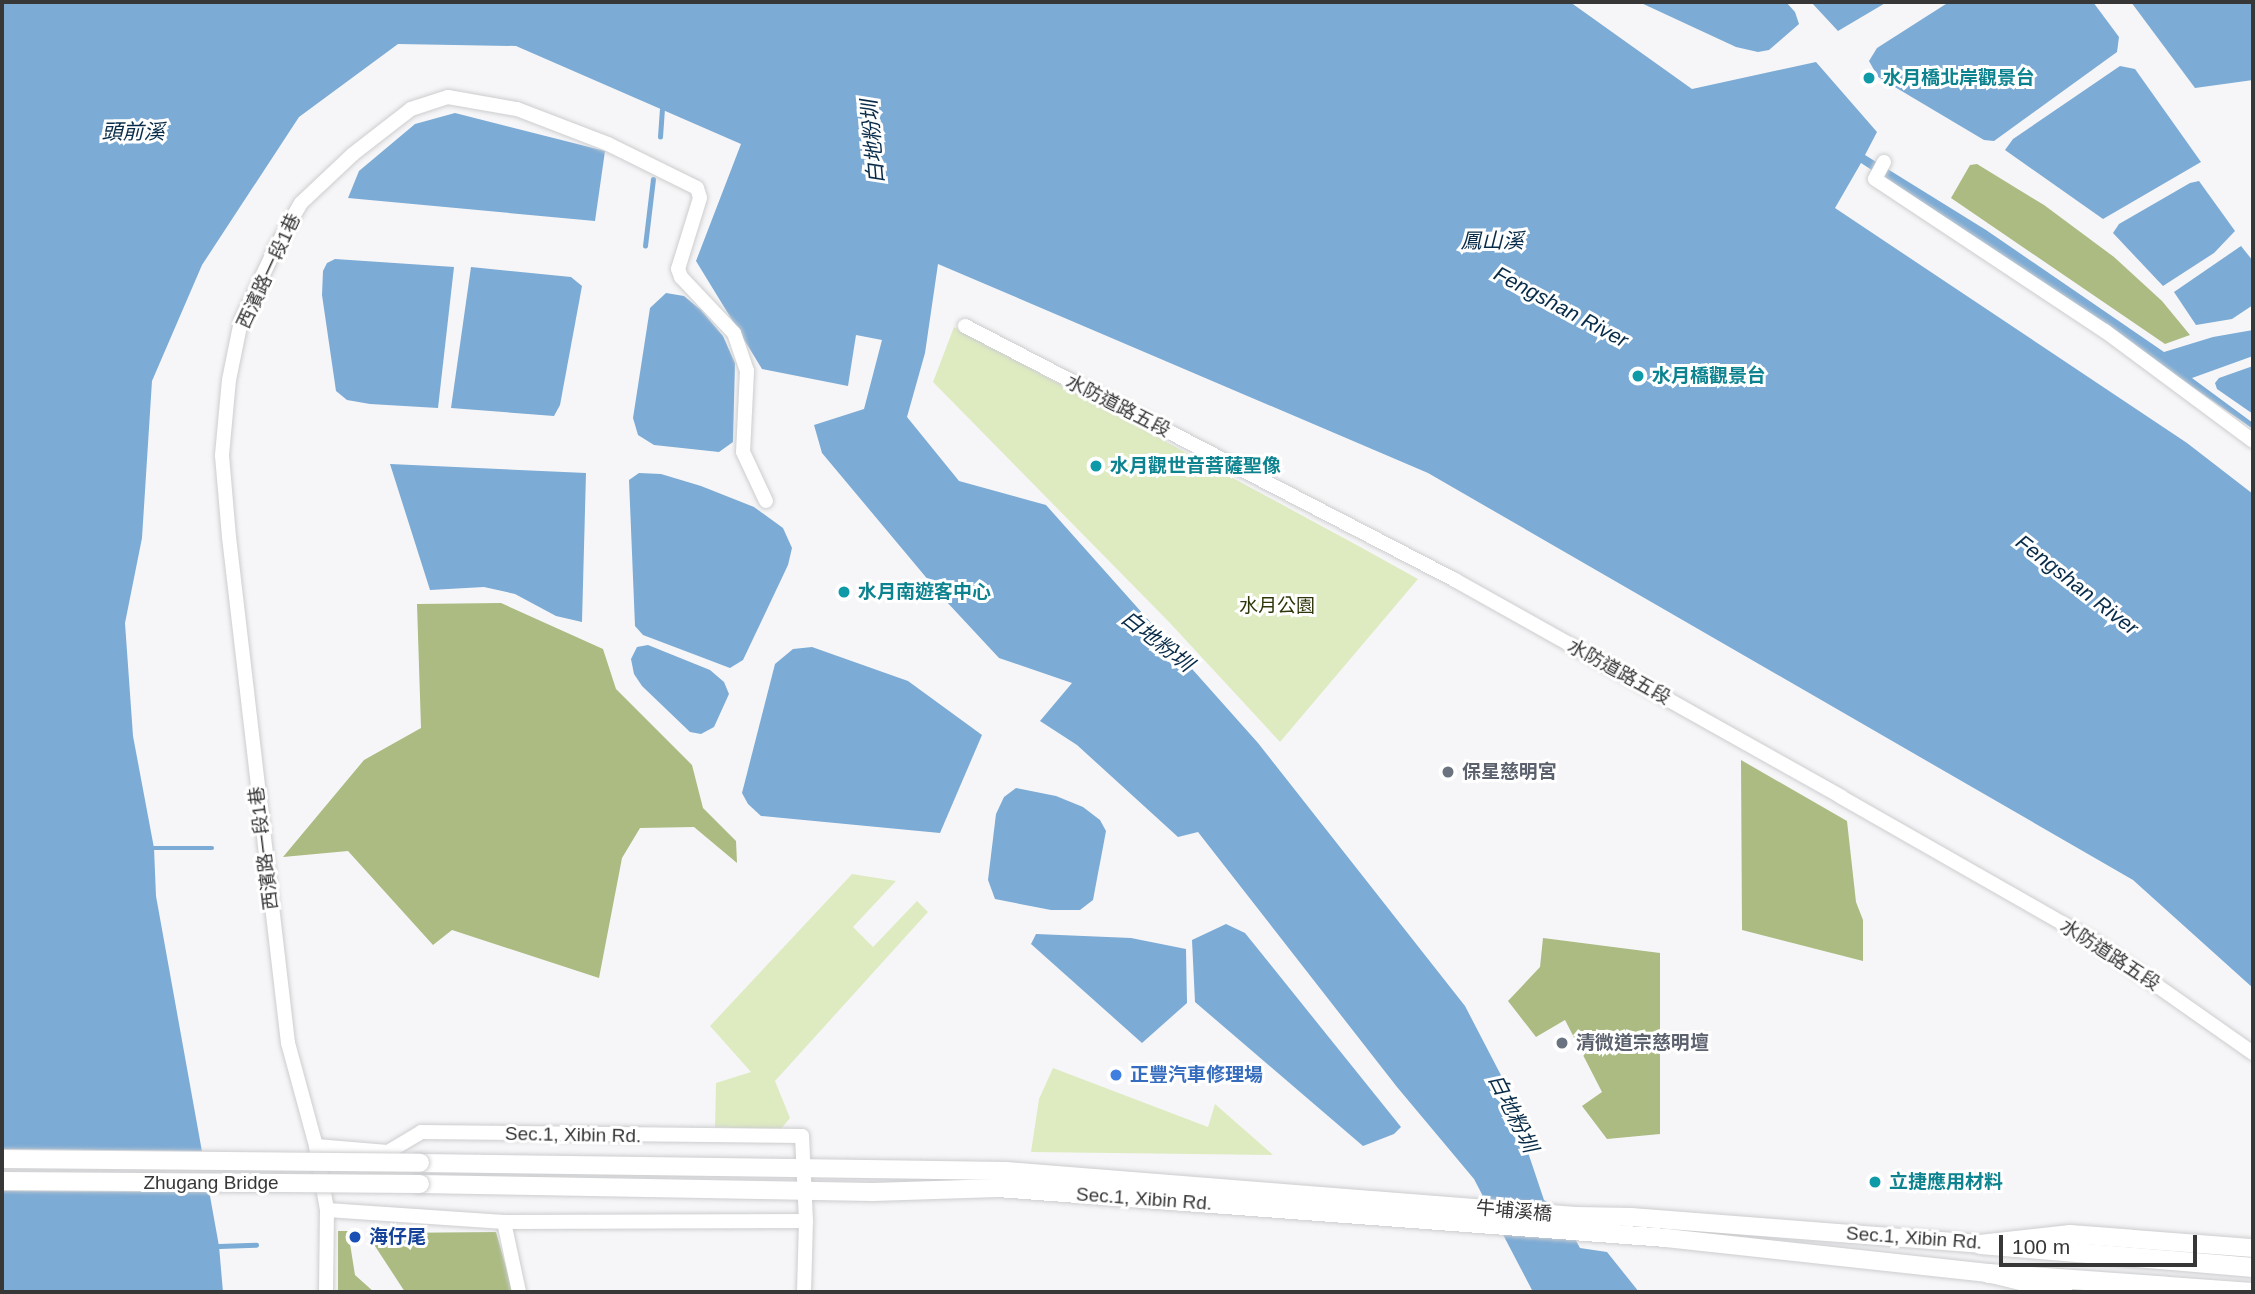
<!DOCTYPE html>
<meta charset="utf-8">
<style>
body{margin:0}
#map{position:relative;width:2255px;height:1294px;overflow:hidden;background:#f6f6f8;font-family:Helvetica,"Noto Sans TC",sans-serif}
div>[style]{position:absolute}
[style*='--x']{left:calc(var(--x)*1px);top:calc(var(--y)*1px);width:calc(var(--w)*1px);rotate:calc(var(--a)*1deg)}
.green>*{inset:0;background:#deebc1}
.forest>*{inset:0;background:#abbb82}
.water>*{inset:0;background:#7cabd5}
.pier>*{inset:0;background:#f6f6f8}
.stream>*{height:4.5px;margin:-2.25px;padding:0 2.25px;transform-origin:2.25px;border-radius:2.25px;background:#7cabd5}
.roads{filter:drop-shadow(0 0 2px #cccdcf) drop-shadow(0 0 2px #cccdcf)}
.minor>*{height:14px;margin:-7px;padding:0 7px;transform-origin:7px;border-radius:7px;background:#fff}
.major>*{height:18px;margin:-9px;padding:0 9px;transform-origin:9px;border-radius:9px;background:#fff}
.highway>*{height:19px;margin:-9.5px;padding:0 9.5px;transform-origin:9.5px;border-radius:9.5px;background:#fff}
.bridges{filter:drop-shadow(0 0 2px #cccdcf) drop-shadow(0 0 2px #cccdcf)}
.major-bridge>*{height:18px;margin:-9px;padding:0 9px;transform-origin:9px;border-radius:9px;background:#fff}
.dots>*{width:19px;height:19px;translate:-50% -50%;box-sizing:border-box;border:4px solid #fff;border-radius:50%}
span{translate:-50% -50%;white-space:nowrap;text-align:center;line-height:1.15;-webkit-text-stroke:6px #fff;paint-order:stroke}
.culture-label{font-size:19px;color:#0d838f;font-weight:700}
.left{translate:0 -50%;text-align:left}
.street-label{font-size:19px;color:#373738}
.park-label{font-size:19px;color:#2c3609}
.worship-label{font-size:19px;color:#5b616d;font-weight:700}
.shop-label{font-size:19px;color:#366cbe;font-weight:700}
.transit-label{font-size:19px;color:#164399;font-weight:700}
.water-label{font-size:21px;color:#072b48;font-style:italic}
.frame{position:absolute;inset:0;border:4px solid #373738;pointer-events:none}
.scale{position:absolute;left:1999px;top:1235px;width:198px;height:32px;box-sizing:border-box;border:4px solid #373738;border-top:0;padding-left:9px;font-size:21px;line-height:24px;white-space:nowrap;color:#373738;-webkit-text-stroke:5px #fff;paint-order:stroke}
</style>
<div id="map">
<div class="green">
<i style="clip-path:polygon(954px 327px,1364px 549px,1418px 579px,1280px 742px,1169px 622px,933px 382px)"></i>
<i style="clip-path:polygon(852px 874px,896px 881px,853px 927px,873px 947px,917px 901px,928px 912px,775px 1081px,790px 1118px,780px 1130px,715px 1127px,716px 1083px,751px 1072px,710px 1026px)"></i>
<i style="clip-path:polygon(1053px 1068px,1208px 1127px,1215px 1104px,1273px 1155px,1031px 1152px,1039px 1099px)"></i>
</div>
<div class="forest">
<i style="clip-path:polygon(1977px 164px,2044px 205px,2114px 257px,2162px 301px,2190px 335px,2165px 344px,1951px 198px,1970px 165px)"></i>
<i style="clip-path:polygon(501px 603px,603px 649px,616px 689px,692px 765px,703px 808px,736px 841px,737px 863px,694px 827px,640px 828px,622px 858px,599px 978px,452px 930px,433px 945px,348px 851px,283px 857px,364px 760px,421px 728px,417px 604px)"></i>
<i style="clip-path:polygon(1741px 760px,1847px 821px,1856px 902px,1863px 920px,1863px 961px,1742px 930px)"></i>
<i style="clip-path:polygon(1543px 938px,1660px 953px,1660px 1134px,1607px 1139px,1582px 1106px,1602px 1092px,1565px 1020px,1536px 1037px,1508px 1001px,1540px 967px)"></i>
<i style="clip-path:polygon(338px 1231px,348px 1231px,355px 1275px,374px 1292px,338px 1292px)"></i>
<i style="clip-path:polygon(496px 1232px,513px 1292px,405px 1292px,373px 1243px,388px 1233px)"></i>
</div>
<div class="water">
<i style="clip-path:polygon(2px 2px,1570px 2px,1692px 89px,1816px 62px,1877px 132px,1865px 155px,1986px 230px,2164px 352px,2213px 337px,2253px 330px,2253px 356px,2192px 378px,2253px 423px,2253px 429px,2022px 268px,1861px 163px,1835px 208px,2187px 443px,2253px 494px,2253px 988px,2133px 880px,1428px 473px,938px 264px,925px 353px,907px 417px,959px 481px,1046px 505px,1258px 743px,1465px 1006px,1504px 1081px,1544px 1200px,1559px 1209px,1580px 1248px,1607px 1252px,1639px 1292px,1533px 1292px,1474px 1179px,1397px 1087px,1198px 832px,1178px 837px,1077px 745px,1040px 721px,1072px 683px,999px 658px,945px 600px,822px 453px,814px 425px,864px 409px,882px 340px,856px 335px,848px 386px,762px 369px,696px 261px,741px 144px,516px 46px,398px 44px,299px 117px,202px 265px,152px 381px,142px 538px,125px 623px,133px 736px,154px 848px,156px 896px,219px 1246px,223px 1292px,2px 1292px)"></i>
<i style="clip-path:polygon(1639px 2px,1786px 2px,1795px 12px,1799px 24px,1769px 50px,1758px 52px,1736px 47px)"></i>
<i style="clip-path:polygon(1811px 2px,1887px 2px,1838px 31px)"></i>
<i style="clip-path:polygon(1949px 2px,2093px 2px,2119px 37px,2117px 52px,1994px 141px,1984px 140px,1878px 77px,1869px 61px,1877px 48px)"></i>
<i style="clip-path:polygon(2131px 2px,2253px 2px,2253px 80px,2195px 88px)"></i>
<i style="clip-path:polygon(2120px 66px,2135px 69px,2201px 162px,2103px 219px,2005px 150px,2013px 139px)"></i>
<i style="clip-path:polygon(455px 113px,605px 151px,595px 221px,348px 198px,359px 171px,415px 124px)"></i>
<i style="clip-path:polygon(2199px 181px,2235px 231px,2214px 253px,2163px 286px,2113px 233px,2119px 224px,2190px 183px)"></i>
<i style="clip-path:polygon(2241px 246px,2253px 261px,2253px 305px,2232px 319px,2196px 325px,2174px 292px)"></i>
<i style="clip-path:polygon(335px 259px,454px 267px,438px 408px,370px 404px,347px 400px,336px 391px,322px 295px,323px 271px,327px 263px)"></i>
<i style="clip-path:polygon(471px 267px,571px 277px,582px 286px,560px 405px,554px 416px,451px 408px)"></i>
<i style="clip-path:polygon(666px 293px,684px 296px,701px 310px,723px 336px,735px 363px,733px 442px,719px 452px,654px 445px,638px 435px,633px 418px,650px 308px)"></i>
<i style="clip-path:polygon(2253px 366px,2253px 414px,2217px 389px,2215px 383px,2219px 378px)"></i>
<i style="clip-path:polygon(390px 464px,586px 473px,582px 622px,556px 616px,515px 594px,484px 587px,430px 590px)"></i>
<i style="clip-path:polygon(639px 473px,661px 474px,701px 486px,754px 507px,783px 528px,792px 548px,788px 565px,743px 660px,730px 668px,643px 635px,635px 626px,629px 480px)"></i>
<i style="clip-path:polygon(648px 645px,710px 670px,724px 682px,729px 694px,714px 727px,701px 734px,690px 732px,642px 686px,634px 674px,631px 659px,637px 647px)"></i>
<i style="clip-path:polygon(812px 647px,908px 681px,982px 735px,940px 833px,761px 816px,748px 804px,742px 793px,775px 664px,793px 649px)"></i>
<i style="clip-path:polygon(1016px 788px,1056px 796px,1083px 807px,1100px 820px,1106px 831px,1093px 900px,1080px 910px,1051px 910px,995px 899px,988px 880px,996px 814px,1004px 797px)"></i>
<i style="clip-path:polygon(1226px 924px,1245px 933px,1401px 1127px,1394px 1134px,1363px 1146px,1195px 1002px,1192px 940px)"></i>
<i style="clip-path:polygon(1036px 934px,1131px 938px,1186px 949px,1187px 1003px,1142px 1043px,1031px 944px)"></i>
</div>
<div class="pier">
<i style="clip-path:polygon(2px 1149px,205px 1151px,213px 1192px,2px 1191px)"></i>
</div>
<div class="stream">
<i style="--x:660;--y:137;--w:27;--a:-86"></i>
<i style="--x:645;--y:246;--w:67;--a:-83.2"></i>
<i style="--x:154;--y:848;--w:58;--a:0"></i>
<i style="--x:219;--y:1246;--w:37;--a:-2"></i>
</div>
<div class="roads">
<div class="minor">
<i style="--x:1884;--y:162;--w:19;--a:118"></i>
<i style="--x:1875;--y:179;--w:276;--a:33.5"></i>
<i style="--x:2105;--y:331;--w:184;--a:36.6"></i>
<i style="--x:965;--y:326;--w:552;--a:27.4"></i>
<i style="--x:1455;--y:580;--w:443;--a:29.3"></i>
<i style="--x:1841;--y:797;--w:289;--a:29.7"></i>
<i style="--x:2092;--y:940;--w:197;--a:35.1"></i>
<i style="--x:316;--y:1146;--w:72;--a:4.8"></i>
<i style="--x:388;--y:1152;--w:39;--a:-31"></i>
<i style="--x:421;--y:1132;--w:381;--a:0.6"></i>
<i style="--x:802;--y:1136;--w:85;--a:87.3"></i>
<i style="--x:806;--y:1221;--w:302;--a:179.8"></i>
<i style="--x:504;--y:1222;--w:177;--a:-176.1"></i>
<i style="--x:504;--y:1222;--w:72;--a:77.9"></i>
<i style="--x:326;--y:1292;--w:82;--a:-89.3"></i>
<i style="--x:327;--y:1210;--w:65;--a:-99.8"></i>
<i style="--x:316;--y:1146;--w:107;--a:-105.2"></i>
<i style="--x:288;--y:1043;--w:509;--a:-96.65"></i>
<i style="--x:229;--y:537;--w:82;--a:-94.9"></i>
<i style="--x:222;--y:455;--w:75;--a:-84.7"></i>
<i style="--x:229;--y:380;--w:60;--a:-78.5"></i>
<i style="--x:241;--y:321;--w:84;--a:-64.7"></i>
<i style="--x:277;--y:245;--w:48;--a:-60.3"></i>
<i style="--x:301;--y:203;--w:71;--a:-43.3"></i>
<i style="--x:353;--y:154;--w:73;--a:-37.8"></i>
<i style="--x:411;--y:109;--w:39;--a:-18"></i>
<i style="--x:448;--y:97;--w:70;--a:9.9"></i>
<i style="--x:517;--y:109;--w:97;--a:21"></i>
<i style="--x:608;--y:144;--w:99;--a:26.3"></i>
<i style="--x:697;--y:188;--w:10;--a:73"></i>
<i style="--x:700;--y:198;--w:74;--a:107.2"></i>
<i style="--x:678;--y:269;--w:9;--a:69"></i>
<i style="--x:681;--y:277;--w:77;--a:46.6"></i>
<i style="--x:734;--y:333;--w:40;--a:71.1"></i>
<i style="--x:747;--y:371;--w:81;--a:92.8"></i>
<i style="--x:743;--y:452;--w:54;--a:64.9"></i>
<i style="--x:804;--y:1292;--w:71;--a:-88.4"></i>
</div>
<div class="major">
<i style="--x:420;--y:1163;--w:586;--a:0.78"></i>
<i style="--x:1006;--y:1171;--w:571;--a:4.52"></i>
<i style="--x:1575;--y:1216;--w:56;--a:1"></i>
<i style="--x:1631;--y:1217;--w:350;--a:4.4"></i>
<i style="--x:1980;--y:1244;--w:91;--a:-6.3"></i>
<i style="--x:2070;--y:1234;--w:184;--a:4.4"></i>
<i style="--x:420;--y:1184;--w:453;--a:1"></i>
<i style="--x:873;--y:1192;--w:125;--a:-1.8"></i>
<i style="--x:998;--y:1188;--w:670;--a:4.28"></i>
<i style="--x:1666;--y:1238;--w:324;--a:6.2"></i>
<i style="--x:1988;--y:1273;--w:78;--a:14"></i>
</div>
<div class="highway">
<i style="--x:1980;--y:1244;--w:274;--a:4.8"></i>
<i style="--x:1988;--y:1273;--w:264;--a:4.1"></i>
</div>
</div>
<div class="bridges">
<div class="major-bridge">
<i style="--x:2;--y:1159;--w:418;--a:0.5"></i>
<i style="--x:2;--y:1181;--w:418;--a:0.4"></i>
</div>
</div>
<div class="dots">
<i style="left:1869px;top:78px;background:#0f9aa8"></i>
<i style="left:1638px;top:376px;background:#0f9aa8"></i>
<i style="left:1096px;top:466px;background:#0f9aa8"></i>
<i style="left:844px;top:592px;background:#0f9aa8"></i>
<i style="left:1448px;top:772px;background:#6b7280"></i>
<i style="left:1562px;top:1043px;background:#6b7280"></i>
<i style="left:1116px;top:1075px;background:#3f7fe0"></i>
<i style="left:1875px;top:1182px;background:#0f9aa8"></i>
<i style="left:355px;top:1237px;background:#1a4fb4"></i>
</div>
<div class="culture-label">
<span class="left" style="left:1883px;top:78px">水月橋北岸觀景台</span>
<span class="left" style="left:1652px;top:376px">水月橋觀景台</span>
<span class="left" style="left:1110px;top:466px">水月觀世音菩薩聖像</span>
<span class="left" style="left:858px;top:592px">水月南遊客中心</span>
<span class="left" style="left:1889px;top:1182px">立捷應用材料</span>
</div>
<div class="street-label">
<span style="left:269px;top:271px;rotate:-65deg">西濱路一段1巷</span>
<span style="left:1118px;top:406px;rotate:27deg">水防道路五段</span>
<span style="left:1619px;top:672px;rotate:29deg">水防道路五段</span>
<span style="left:264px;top:848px;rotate:-97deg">西濱路一段1巷</span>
<span style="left:2110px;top:955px;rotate:33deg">水防道路五段</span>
<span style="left:573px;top:1135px;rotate:1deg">Sec.1, Xibin Rd.</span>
<span style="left:211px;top:1183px">Zhugang Bridge</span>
<span style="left:1144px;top:1199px;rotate:4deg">Sec.1, Xibin Rd.</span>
<span style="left:1514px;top:1211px;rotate:5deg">牛埔溪橋</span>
<span style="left:1914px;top:1238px;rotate:4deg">Sec.1, Xibin Rd.</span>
</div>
<div class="park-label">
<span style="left:1277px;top:606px">水月公園</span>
</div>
<div class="worship-label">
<span class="left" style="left:1462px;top:772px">保星慈明宮</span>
<span class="left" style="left:1576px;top:1043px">清微道宗慈明壇</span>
</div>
<div class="shop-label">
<span class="left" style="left:1130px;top:1075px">正豐汽車修理場</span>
</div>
<div class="transit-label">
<span class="left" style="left:369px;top:1237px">海仔尾</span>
</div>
<div class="water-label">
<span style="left:133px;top:132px">頭前溪</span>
<span style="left:873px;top:142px;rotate:-95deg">白地粉圳</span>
<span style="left:1492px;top:241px">鳳山溪</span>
<span style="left:1561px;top:307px;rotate:28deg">Fengshan River</span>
<span style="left:2077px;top:585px;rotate:38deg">Fengshan River</span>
<span style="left:1157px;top:641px;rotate:38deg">白地粉圳</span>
<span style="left:1513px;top:1113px;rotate:64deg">白地粉圳</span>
</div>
<div class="frame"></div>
<div class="scale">100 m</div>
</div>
